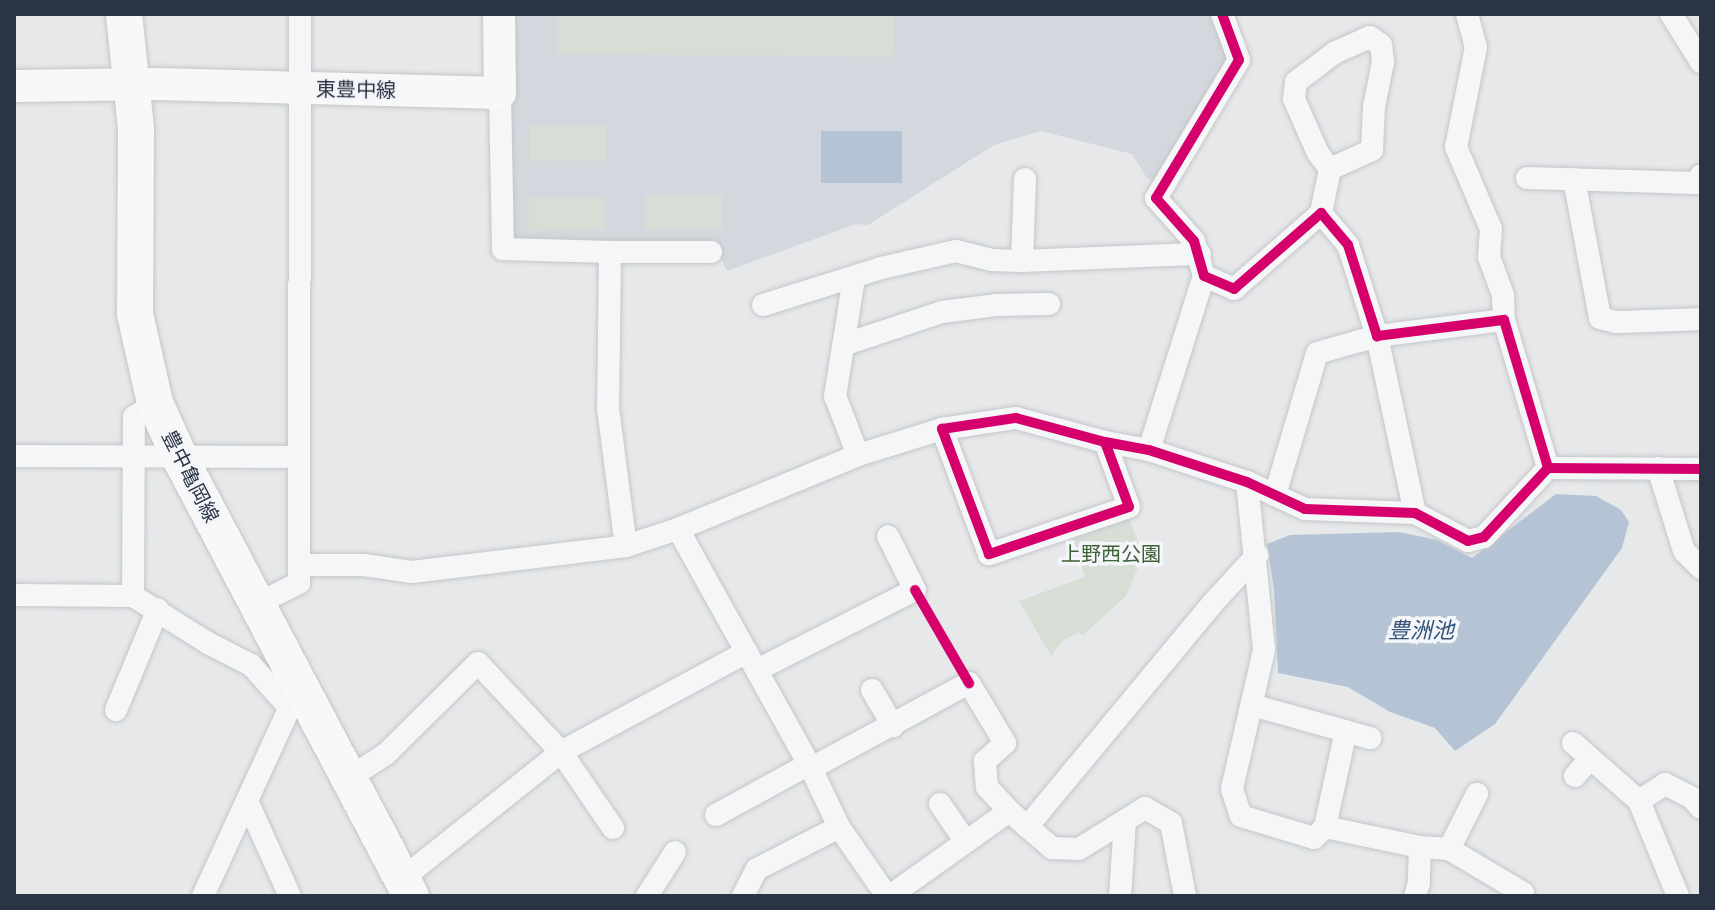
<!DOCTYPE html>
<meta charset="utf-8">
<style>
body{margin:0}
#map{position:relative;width:1715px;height:910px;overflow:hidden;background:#e6e8ea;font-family:"Golos Text","Noto Sans JP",sans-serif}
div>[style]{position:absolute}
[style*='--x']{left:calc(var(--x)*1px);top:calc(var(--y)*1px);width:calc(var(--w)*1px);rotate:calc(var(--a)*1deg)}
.built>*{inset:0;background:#d4d7dd}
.green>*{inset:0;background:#d6ded6}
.water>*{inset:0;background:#b4c4d5}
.roads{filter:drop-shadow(0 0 2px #c4c6c8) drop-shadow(0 0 2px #c4c6c8)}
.street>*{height:22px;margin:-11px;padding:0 11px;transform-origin:11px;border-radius:11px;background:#f5f6f7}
.secondary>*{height:32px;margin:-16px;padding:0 16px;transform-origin:16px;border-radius:16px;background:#f8f8f8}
.primary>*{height:36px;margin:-18px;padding:0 18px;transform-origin:18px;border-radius:18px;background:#f8f8f8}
.cycleway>*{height:10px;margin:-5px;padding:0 5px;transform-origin:5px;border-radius:5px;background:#d6006c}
span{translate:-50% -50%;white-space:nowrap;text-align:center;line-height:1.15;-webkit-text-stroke:7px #f4f6f9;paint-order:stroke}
.street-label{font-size:20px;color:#2b3445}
.park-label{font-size:20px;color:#3f6138}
.water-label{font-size:22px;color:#34527a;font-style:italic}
.frame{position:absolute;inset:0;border:16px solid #2b3445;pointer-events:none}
</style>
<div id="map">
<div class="built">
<i style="clip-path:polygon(507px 14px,1214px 14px,1231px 54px,1156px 181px,1147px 178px,1132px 154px,1041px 131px,994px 145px,868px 225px,856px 224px,727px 271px,714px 245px,518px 244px,507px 235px)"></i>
</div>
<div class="green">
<i style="clip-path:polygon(557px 14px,894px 14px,893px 57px,557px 54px)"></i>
<i style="clip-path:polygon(530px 126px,606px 126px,606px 161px,530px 161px)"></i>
<i style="clip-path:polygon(722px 195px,722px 229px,645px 230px,645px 196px)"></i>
<i style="clip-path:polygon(528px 197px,604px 197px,605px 230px,529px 231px)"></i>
<i style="clip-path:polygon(1128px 515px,1143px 555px,1126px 596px,1083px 635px,1078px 633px,1063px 640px,1051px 656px,1019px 601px,1085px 577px,1072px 535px)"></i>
</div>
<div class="water">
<i style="clip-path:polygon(821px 131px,902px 131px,902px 183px,821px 183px)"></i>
<i style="clip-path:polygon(1556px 494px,1596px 496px,1621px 510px,1629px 522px,1622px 548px,1495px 724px,1455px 751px,1435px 728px,1390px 712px,1348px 687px,1278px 673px,1274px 590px,1267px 544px,1290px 535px,1399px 532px,1437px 540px,1472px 558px)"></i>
</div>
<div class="roads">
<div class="street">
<i style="--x:1222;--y:14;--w:49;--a:69.7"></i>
<i style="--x:1239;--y:60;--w:161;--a:121"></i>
<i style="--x:1156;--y:198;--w:57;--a:48.5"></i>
<i style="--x:1194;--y:241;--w:36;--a:74"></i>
<i style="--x:1204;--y:276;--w:33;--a:23"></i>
<i style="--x:1234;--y:289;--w:116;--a:-41.1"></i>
<i style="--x:1321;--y:213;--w:42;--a:49.8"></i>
<i style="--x:1348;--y:245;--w:96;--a:72.3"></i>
<i style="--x:1377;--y:336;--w:128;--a:-7.2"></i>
<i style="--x:1504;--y:320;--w:154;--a:73.4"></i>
<i style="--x:1467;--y:14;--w:34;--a:75"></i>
<i style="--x:1476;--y:47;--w:102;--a:101.3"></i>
<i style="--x:1456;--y:147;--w:89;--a:66.9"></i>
<i style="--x:1491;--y:229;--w:28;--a:94"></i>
<i style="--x:1489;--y:257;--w:40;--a:69.8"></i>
<i style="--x:1503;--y:295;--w:25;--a:88"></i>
<i style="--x:1671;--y:14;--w:57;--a:58"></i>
<i style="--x:500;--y:93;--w:156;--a:88.9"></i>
<i style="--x:503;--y:249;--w:107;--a:1.6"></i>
<i style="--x:610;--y:252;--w:156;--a:90.7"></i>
<i style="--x:608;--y:408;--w:139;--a:82.6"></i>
<i style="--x:1527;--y:178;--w:169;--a:1.7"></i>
<i style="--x:1696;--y:183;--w:9;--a:-58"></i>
<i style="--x:1574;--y:179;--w:141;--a:79.4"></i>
<i style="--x:1600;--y:318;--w:16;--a:14"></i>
<i style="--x:1616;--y:322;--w:85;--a:-2"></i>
<i style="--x:1321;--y:213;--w:45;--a:-78.4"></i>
<i style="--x:1330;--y:169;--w:20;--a:-127"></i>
<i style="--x:1318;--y:153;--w:59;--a:-114"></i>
<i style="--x:1294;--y:99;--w:17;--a:-83"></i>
<i style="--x:1296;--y:82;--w:48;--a:-37.3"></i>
<i style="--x:1334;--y:53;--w:39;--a:-24"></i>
<i style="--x:1370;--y:37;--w:14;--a:36"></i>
<i style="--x:1381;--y:45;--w:17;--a:83"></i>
<i style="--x:1383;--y:62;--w:46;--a:101.3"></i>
<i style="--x:1374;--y:107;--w:43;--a:92.7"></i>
<i style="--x:1372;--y:150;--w:46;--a:155.7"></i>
<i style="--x:610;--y:252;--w:101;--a:0"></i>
<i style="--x:1022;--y:261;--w:82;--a:-87.9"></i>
<i style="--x:854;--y:278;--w:120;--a:99.1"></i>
<i style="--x:835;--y:396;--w:63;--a:68.7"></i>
<i style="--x:763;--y:305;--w:124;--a:-17.4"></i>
<i style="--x:881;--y:268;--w:77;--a:-12.8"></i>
<i style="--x:956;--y:251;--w:36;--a:14"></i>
<i style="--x:991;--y:260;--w:31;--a:2"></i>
<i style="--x:1022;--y:261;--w:178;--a:-2.3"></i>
<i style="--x:843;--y:345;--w:104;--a:-18.4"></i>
<i style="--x:942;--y:312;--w:54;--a:-7.4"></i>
<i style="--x:996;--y:305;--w:53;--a:-1.1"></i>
<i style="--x:1105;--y:442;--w:69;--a:69.7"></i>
<i style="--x:1129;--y:507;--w:148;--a:161.4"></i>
<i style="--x:989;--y:554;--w:134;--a:-110.6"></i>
<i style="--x:942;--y:429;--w:75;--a:-8.5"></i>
<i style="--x:1016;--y:418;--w:92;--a:15.1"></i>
<i style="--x:1105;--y:442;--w:45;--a:10.3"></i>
<i style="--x:1149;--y:450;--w:103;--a:18.1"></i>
<i style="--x:1247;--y:482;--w:64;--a:25"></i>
<i style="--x:1305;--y:509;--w:110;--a:2.1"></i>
<i style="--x:1415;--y:513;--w:60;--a:27.8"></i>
<i style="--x:1468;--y:541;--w:16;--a:-14"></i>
<i style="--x:1484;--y:537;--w:94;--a:-47.2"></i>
<i style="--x:1548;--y:468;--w:153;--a:0.4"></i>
<i style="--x:1149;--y:450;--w:182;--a:-72.5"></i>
<i style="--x:14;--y:456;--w:285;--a:0.2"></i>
<i style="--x:1658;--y:468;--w:87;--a:72.6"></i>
<i style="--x:1684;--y:551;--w:24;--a:45"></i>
<i style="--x:1247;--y:482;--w:169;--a:84.2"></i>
<i style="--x:1264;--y:650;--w:143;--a:103"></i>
<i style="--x:1232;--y:789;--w:28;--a:72"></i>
<i style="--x:1241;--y:816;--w:76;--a:16.8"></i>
<i style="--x:1314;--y:838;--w:16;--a:-45"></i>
<i style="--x:1325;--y:827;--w:97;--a:11.9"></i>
<i style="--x:1420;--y:847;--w:36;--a:92"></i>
<i style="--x:1419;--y:883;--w:14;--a:107"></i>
<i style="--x:1275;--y:495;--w:148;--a:-73.5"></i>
<i style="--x:1317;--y:353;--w:62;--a:-15.8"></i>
<i style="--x:1377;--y:336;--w:181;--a:77.9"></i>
<i style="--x:678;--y:529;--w:269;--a:60.9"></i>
<i style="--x:809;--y:764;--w:70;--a:64.5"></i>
<i style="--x:839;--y:827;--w:84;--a:55.2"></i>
<i style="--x:299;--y:565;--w:65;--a:0"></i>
<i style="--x:364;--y:565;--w:49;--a:8.3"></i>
<i style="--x:412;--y:572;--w:216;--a:-6.9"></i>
<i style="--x:626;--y:546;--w:55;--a:-18.1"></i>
<i style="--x:678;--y:529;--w:195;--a:-22.3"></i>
<i style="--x:858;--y:455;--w:88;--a:-17.2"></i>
<i style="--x:14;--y:595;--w:119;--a:0.5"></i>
<i style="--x:133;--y:596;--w:89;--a:32.1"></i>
<i style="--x:208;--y:643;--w:48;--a:27.1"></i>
<i style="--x:251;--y:665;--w:55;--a:47.9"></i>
<i style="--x:133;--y:596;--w:179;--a:-89.7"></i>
<i style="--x:134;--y:417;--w:25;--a:-34"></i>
<i style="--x:257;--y:604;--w:47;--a:-26.6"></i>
<i style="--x:299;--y:583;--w:569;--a:-89.9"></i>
<i style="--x:757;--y:670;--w:177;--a:-26.9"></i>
<i style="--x:915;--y:590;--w:60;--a:-116.6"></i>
<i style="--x:872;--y:690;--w:42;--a:59.7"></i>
<i style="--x:1252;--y:705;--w:123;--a:15.6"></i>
<i style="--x:116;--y:710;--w:109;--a:-67.4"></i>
<i style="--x:1573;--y:743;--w:88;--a:41.3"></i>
<i style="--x:1639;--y:801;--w:103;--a:67.7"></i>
<i style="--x:1575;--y:776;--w:23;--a:-49"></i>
<i style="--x:349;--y:778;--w:44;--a:-33"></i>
<i style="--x:386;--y:754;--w:129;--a:-44.7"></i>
<i style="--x:478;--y:663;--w:122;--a:47"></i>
<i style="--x:561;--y:752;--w:92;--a:55.6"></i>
<i style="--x:1639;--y:801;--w:31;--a:-33"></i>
<i style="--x:1665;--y:784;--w:30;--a:27"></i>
<i style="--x:1692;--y:798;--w:13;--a:48"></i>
<i style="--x:248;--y:803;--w:102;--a:65.7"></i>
<i style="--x:940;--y:804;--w:46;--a:55.6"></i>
<i style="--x:716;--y:815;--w:106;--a:-28.7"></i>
<i style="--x:809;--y:764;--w:10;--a:0"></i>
<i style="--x:819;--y:764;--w:170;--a:-28.4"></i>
<i style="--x:969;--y:683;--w:70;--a:59"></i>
<i style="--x:1005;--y:743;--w:27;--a:138"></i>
<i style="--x:985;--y:761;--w:26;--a:86"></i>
<i style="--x:987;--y:787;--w:33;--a:47"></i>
<i style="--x:1009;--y:811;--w:57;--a:40.7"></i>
<i style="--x:1052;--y:848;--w:27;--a:2"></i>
<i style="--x:1079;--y:849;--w:78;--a:-31.8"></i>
<i style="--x:1145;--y:808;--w:30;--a:30"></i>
<i style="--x:1171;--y:823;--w:74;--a:79.1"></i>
<i style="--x:1027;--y:827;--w:290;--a:-50.3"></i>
<i style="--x:1212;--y:604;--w:67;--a:-47.4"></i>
<i style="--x:1325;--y:827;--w:98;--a:-77.7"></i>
<i style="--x:1420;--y:847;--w:29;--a:4"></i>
<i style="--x:1449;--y:849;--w:86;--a:30.7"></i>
<i style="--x:1523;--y:893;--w:4;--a:124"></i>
<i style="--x:1449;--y:849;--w:62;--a:-63"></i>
<i style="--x:402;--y:879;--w:203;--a:-38.6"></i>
<i style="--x:561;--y:752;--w:211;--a:-28.3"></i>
<i style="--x:203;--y:896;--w:222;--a:-65.3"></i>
<i style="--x:647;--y:896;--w:52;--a:-57.5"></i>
<i style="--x:743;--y:896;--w:30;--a:-63"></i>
<i style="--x:757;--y:869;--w:92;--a:-27.1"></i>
<i style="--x:890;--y:896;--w:146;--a:-35.5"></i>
<i style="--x:1120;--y:896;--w:76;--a:-86.2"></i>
</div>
<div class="secondary">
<i style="--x:14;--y:86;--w:142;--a:-0.8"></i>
<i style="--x:156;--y:84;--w:344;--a:1.5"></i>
<i style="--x:500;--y:93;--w:79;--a:-90.7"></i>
</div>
<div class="primary">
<i style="--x:124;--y:14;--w:115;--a:84"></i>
<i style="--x:136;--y:128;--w:186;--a:90.3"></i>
<i style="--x:135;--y:314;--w:91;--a:77.3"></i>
<i style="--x:155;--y:403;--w:58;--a:65.6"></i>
<i style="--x:179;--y:456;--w:497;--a:62.2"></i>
</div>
</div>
<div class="cycleway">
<i style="--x:1222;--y:14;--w:49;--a:69.7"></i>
<i style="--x:1239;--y:60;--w:161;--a:121"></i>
<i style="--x:1156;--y:198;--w:57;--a:48.5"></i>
<i style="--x:1194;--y:241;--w:36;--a:74"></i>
<i style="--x:1204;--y:276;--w:33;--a:23"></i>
<i style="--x:1234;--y:289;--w:116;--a:-41.1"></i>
<i style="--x:1321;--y:213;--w:42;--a:49.8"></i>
<i style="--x:1348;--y:245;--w:96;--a:72.3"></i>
<i style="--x:1377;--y:336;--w:128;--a:-7.2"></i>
<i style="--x:1504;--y:320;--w:154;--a:73.4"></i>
<i style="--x:1105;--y:442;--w:69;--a:69.7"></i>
<i style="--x:1129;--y:507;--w:148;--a:161.4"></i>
<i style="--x:989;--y:554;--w:134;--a:-110.6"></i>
<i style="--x:942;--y:429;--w:75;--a:-8.5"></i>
<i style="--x:1016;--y:418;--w:92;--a:15.1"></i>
<i style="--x:1105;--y:442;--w:45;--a:10.3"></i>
<i style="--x:1149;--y:450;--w:103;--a:18.1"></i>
<i style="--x:1247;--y:482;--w:64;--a:25"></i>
<i style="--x:1305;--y:509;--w:110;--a:2.1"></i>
<i style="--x:1415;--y:513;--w:60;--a:27.8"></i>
<i style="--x:1468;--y:541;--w:16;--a:-14"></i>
<i style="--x:1484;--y:537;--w:94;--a:-47.2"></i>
<i style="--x:1548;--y:468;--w:153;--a:0.4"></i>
<i style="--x:915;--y:590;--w:108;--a:59.9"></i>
</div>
<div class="street-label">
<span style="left:356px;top:89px;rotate:1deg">東豊中線</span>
<span style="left:191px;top:476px;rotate:63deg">豊中亀岡線</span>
</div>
<div class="park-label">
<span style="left:1111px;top:553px">上野西公園</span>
</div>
<div class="water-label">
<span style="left:1421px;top:630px">豊洲池</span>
</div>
<div class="frame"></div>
</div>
